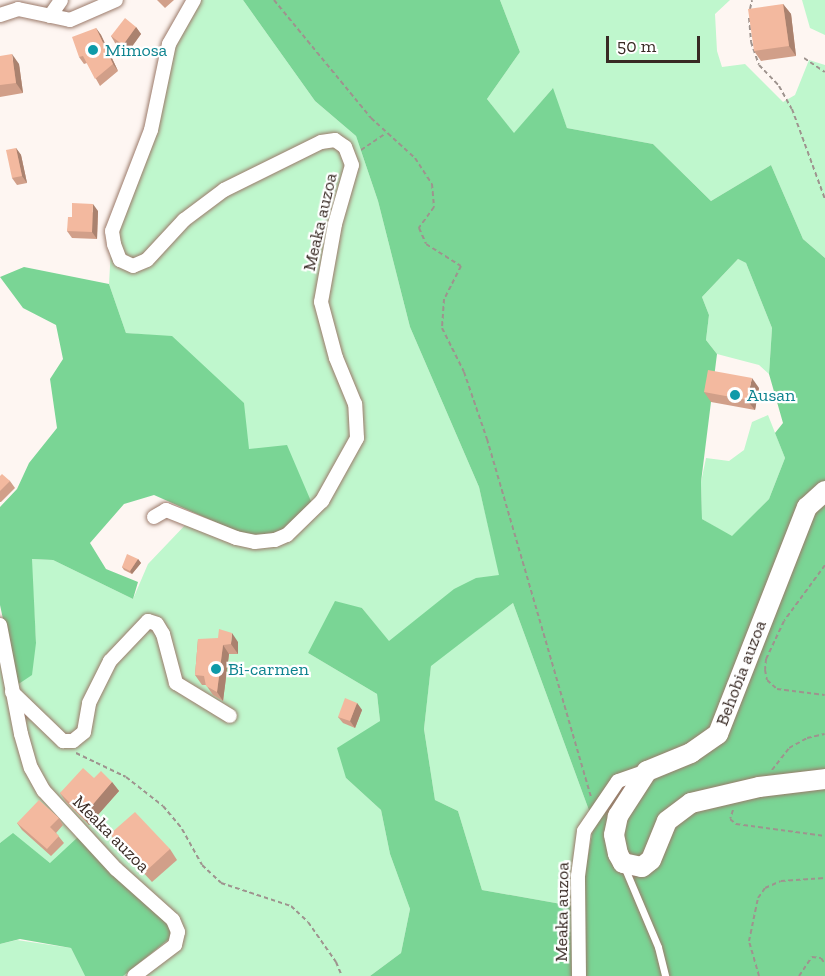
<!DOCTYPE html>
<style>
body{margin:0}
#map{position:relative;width:825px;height:976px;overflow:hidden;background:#fef6f2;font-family:"Zilla Slab",serif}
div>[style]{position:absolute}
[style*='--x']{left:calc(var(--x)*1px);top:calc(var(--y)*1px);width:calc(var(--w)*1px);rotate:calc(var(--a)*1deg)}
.green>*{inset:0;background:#bff7cd}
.forest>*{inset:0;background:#7ad595}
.path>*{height:2px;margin-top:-1px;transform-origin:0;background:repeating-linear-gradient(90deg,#9e938e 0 4.5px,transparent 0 7.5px)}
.roads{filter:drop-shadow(0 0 2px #9b7a6a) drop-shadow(0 0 2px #9b7a6a)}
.lane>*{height:7px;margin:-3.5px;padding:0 3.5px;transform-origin:3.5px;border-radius:3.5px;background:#fff}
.street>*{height:14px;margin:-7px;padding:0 7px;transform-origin:7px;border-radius:7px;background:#fff}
.secondary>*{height:20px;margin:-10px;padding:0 10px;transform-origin:10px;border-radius:10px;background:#fff}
.wall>*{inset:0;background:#d19f89}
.shaded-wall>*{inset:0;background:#aa826f}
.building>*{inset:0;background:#f3b99f}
.dots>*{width:16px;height:16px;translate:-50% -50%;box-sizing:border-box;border:3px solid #fff;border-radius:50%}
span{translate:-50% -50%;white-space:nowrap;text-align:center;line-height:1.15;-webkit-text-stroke:4.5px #fff;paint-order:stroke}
.culture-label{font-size:18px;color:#0d838f}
.left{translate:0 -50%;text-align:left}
.street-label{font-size:18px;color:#382a24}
.scale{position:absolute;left:606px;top:36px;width:94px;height:27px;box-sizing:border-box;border:3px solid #382a24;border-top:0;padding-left:8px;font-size:18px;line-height:21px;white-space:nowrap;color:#382a24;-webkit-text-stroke:4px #fff;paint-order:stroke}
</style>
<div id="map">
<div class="green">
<i style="clip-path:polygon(194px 0,243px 0,315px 101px,356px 136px,378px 201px,410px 327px,479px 487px,500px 576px,389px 642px,362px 608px,308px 653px,377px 694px,380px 721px,346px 778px,381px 810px,390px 854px,410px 909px,401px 953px,370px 976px,122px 976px,50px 863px,13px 834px,0 843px,0 640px,36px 643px,31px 559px,53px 560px,133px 599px,148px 564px,189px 521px,249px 546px,249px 449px,172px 337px,126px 333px,109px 284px,112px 231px,151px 130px,169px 44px)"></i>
<i style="clip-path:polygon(500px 0,730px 0,715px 14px,717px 51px,722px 67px,745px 64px,783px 102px,795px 95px,809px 60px,825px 65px,825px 258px,803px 239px,771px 165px,711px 201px,653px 144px,567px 128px,552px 89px,514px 134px,487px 99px,520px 52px)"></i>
<i style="clip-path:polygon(802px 0,825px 0,825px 35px,810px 28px)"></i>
<i style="clip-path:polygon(738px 259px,746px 263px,772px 328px,769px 374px,759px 365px,717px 354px,706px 340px,709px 315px,702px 297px)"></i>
<i style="clip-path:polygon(768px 415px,785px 458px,769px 499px,732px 537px,702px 519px,701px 482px,706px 458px,729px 461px,744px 450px,752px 422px)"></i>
<i style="clip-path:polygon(513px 603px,594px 824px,578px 907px,482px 890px,458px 811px,435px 800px,424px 729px,431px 665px)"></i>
<i style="clip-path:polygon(17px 940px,71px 948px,85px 976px,0 976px,0 944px)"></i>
</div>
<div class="forest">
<i style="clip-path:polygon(evenodd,243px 0,500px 0,520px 52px,487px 99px,514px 133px,553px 88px,567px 128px,653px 144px,711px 201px,771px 165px,803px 239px,825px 258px,825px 976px,370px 976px,401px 953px,410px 909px,390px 854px,381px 810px,346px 778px,337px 748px,380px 721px,377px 694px,308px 653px,335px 601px,362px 608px,389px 641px,454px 589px,476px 578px,499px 575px,479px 487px,410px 327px,378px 201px,356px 136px,315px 101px,243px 0,738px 259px,746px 263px,772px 328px,769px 374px,783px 423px,775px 433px,785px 458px,769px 499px,732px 536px,702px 519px,701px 482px,717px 354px,706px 340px,709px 315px,702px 297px,738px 259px,243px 0,513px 603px,594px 824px,578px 907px,482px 890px,458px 811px,435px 800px,424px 729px,431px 666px,513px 603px)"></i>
<i style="clip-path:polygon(24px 267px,109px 284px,126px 333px,172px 336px,244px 403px,249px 449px,287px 445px,313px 506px,289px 529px,270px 537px,249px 537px,154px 495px,124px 504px,90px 543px,106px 569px,138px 582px,133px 599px,53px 560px,32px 559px,36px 643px,32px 675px,17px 685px,0 605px,0 507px,17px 489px,29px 463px,57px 428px,50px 379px,63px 359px,56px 325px,23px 308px,0 277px)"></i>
<i style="clip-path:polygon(13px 833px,50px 863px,78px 837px,159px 914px,175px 934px,123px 976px,85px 976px,71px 948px,20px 939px,0 944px,0 843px)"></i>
</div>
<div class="path">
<i style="--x:274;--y:0;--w:153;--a:50.6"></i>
<i style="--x:371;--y:118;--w:59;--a:42.3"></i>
<i style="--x:415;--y:158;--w:31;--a:57"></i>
<i style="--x:432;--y:184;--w:23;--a:85"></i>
<i style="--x:434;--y:207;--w:26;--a:126"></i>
<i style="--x:419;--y:228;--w:17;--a:66"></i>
<i style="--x:426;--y:244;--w:41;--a:32.2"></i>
<i style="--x:461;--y:266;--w:37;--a:117"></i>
<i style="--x:444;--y:299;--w:29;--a:94"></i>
<i style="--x:442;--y:328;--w:49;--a:63.4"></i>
<i style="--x:464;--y:372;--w:71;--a:71.1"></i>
<i style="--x:487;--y:439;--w:373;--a:73.8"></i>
<i style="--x:750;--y:9;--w:9;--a:-77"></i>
<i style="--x:749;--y:18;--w:24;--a:85"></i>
<i style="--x:751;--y:42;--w:24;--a:71"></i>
<i style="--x:759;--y:65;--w:29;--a:46"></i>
<i style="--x:779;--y:86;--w:26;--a:61"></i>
<i style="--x:792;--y:109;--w:96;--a:69.9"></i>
<i style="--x:804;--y:58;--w:25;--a:34"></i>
<i style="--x:361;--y:150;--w:30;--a:-34"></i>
<i style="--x:825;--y:565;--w:69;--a:126.2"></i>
<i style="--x:784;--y:621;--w:42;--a:115.3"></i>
<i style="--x:766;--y:659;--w:11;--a:95"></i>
<i style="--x:765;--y:670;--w:10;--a:79"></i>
<i style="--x:767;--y:680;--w:13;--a:42"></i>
<i style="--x:777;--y:689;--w:48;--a:7.1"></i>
<i style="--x:76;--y:753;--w:55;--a:25.6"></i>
<i style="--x:126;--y:777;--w:47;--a:38.1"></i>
<i style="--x:163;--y:806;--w:30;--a:50"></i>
<i style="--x:182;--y:829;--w:41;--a:60.9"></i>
<i style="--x:202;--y:865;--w:26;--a:43"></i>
<i style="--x:221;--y:883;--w:74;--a:18.2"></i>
<i style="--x:291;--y:906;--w:23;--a:43"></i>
<i style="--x:308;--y:922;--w:49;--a:55"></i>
<i style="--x:336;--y:962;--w:15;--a:67"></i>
<i style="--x:772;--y:770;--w:28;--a:-52"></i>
<i style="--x:789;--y:748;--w:21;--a:-29"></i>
<i style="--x:807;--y:738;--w:18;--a:-13"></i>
<i style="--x:733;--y:810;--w:9;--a:108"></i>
<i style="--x:730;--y:819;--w:8;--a:40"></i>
<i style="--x:736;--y:824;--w:90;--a:7.7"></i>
<i style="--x:759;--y:976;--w:36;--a:-106"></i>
<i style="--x:749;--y:941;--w:44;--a:-78.2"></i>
<i style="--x:758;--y:898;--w:12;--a:-55"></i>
<i style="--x:765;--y:888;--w:17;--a:-24"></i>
<i style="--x:781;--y:881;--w:44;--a:-3.9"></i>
<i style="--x:799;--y:976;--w:23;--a:-56"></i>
<i style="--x:812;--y:957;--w:9;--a:6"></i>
<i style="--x:821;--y:958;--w:7;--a:56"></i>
</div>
<div class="roads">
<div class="lane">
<i style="--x:623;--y:864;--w:90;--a:67.1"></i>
<i style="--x:658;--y:947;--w:30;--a:76"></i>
</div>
<div class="street">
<i style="--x:0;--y:15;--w:19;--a:-18"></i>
<i style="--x:18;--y:9;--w:53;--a:11.9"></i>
<i style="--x:70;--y:20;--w:50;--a:-23.5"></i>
<i style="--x:50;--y:16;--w:19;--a:-55"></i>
<i style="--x:154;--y:517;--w:14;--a:-30"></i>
<i style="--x:166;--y:510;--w:75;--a:21.8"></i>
<i style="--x:236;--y:538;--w:19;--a:12"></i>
<i style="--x:255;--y:542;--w:20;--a:-6"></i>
<i style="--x:275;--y:540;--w:13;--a:-23"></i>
<i style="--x:287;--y:535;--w:49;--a:-44.2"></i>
<i style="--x:322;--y:501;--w:72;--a:-60.9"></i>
<i style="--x:357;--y:438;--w:34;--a:-93"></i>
<i style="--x:355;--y:404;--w:50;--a:-112.4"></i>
<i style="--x:336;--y:358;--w:58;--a:-105"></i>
<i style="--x:321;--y:302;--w:79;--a:-79.8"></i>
<i style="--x:335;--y:224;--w:61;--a:-73.9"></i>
<i style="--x:352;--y:165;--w:19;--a:-111"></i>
<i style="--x:345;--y:147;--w:12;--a:-145"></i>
<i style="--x:335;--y:140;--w:14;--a:172"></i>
<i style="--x:321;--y:142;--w:108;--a:153.7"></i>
<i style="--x:224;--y:190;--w:50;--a:143.1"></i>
<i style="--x:184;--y:220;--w:54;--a:132.8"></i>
<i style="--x:147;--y:260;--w:15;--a:157"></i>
<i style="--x:133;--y:266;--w:14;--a:-155"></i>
<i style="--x:120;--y:260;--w:17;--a:-111"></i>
<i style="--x:114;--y:244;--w:13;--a:-99"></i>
<i style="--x:112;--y:231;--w:108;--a:-68.9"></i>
<i style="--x:151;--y:130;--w:88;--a:-78.2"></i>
<i style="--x:169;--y:44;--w:51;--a:-60.4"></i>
<i style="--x:0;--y:625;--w:111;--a:79.1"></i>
<i style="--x:21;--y:734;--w:35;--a:74"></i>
<i style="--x:31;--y:768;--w:26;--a:61"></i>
<i style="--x:44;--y:791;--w:106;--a:47.3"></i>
<i style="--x:116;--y:869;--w:76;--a:41.8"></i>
<i style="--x:173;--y:920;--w:13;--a:67"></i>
<i style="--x:178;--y:932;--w:13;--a:103"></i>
<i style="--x:175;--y:945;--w:51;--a:142.9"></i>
<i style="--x:12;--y:692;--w:71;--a:43.9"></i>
<i style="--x:63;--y:741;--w:10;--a:0"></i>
<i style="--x:73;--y:741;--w:14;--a:-39"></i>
<i style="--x:84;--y:732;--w:29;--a:-80"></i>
<i style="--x:89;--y:703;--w:47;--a:-63.4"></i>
<i style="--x:110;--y:661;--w:55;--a:-46.5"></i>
<i style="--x:148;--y:621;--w:9;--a:18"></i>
<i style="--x:157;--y:624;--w:12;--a:59"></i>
<i style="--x:163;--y:634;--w:51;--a:75.1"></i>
<i style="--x:176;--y:683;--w:63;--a:31.4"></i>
<i style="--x:579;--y:976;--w:100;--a:-90.6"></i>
<i style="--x:578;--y:876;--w:45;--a:-82.4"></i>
<i style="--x:584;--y:831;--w:60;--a:-55.8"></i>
<i style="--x:618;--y:781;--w:31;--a:-19"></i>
</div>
<div class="secondary">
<i style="--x:825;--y:491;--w:24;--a:138"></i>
<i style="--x:807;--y:507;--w:244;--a:111.4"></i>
<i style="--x:718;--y:734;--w:33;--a:145"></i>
<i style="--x:691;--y:753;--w:48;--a:157.8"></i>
<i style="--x:647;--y:771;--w:54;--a:122.8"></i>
<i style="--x:618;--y:816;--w:19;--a:102"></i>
<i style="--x:614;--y:835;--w:19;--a:78"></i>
<i style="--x:618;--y:854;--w:10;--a:61"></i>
<i style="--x:623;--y:863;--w:19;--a:12"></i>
<i style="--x:642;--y:867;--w:11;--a:-38"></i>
<i style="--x:651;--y:860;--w:42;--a:-67.7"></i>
<i style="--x:667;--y:821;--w:30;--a:-37"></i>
<i style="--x:691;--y:803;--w:70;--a:-13.2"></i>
<i style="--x:759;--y:787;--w:66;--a:-6.9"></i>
</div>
</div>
<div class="wall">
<i style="clip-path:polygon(157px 0,174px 0,165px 8px)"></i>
<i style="clip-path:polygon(783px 4px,791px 14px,796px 56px,761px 61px,754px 51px)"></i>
<i style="clip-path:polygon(136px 27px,141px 34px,128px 52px,115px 43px,111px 36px)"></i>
<i style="clip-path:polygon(96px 28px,101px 35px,118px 71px,100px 86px,87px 63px,84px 64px,79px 57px)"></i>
<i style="clip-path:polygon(0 56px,19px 64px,23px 93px,0 97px)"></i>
<i style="clip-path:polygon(16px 148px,21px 155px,27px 183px,17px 185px,12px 178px)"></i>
<i style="clip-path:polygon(98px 211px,97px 239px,72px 238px,67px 231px,72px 217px)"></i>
<i style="clip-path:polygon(759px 388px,755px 410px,711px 402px,704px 392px)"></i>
<i style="clip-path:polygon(0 476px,10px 481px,15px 488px,1px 502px,0 502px)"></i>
<i style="clip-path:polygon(138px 559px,141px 563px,132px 574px,124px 570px,122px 567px)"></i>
<i style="clip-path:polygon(198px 639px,238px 642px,238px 654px,229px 654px,223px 701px,213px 695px,206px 685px,202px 685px,195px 675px)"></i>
<i style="clip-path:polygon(357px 703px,362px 710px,355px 728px,343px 723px,338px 717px)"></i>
<i style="clip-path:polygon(94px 778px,112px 782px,119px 791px,89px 825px,66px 802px,60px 793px)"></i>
<i style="clip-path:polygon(59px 818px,63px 825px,56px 833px,64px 843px,51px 856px,22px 830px,17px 823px)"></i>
<i style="clip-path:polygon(110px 834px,170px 849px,177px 860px,152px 882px,118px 845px)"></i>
</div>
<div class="shaded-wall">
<i style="clip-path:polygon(783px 4px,791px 14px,796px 56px,789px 46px)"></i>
<i style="clip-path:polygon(136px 27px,141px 34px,128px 52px,123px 45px)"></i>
<i style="clip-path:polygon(96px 28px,101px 35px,118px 71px,113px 64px)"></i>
<i style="clip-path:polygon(12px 54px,19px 64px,23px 93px,16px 83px)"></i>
<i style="clip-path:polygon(16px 148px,21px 155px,27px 183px,22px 176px)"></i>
<i style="clip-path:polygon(93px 204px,98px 211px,97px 239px,92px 232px)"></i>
<i style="clip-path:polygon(752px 378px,759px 388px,755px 410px,747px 400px)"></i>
<i style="clip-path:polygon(138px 559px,141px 563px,132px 574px,130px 571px)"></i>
<i style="clip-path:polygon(232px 633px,238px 642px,238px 654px,231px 644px)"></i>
<i style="clip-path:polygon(223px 645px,229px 654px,223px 701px,217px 692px)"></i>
<i style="clip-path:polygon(357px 703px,362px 710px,355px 728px,350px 721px)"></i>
<i style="clip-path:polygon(112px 782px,119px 791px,89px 825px,83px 816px)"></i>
</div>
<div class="building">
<i style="clip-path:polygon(783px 4px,789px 46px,754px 51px,748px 9px)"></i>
<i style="clip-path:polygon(125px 18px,136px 27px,123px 45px,111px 36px)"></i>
<i style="clip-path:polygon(96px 28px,113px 64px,95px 79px,83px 56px,79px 57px,72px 37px)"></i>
<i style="clip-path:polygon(12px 54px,16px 83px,0 85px,0 56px)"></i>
<i style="clip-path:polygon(16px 148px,22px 176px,12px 178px,6px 150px)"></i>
<i style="clip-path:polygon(72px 203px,93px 204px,92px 232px,67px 231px,68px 217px,72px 217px)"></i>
<i style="clip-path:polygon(708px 370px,752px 378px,747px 400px,704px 392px)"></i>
<i style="clip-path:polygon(2px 474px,10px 481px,0 491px,0 476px)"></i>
<i style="clip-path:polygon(127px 554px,138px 559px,130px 571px,122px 567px)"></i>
<i style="clip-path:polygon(219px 629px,232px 633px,231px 644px,223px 645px,217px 692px,206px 686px,204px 676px,195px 675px,198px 639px,218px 638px)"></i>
<i style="clip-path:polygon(345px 698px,357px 703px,350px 721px,338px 717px)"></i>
<i style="clip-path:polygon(83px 768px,94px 778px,101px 771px,112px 782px,83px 816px,60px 793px)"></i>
<i style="clip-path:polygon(39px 800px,59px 818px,50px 827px,59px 836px,47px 849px,17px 823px)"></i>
<i style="clip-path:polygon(135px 812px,170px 849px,145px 872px,110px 834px)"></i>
</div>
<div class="dots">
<i style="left:93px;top:50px;background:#0f9aa8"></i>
<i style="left:735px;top:395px;background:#0f9aa8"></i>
<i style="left:216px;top:669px;background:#0f9aa8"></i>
</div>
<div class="culture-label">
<span class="left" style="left:105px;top:50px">Mimosa</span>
<span class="left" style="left:747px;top:395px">Ausan</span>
<span class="left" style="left:228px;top:669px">Bi-carmen</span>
</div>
<div class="street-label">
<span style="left:320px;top:222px;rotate:-77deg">Meaka auzoa</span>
<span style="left:741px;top:673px;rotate:-69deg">Behobia auzoa</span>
<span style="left:111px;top:834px;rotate:45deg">Meaka auzoa</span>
<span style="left:562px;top:912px;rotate:-89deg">Meaka auzoa</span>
</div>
<div class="scale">50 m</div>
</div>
